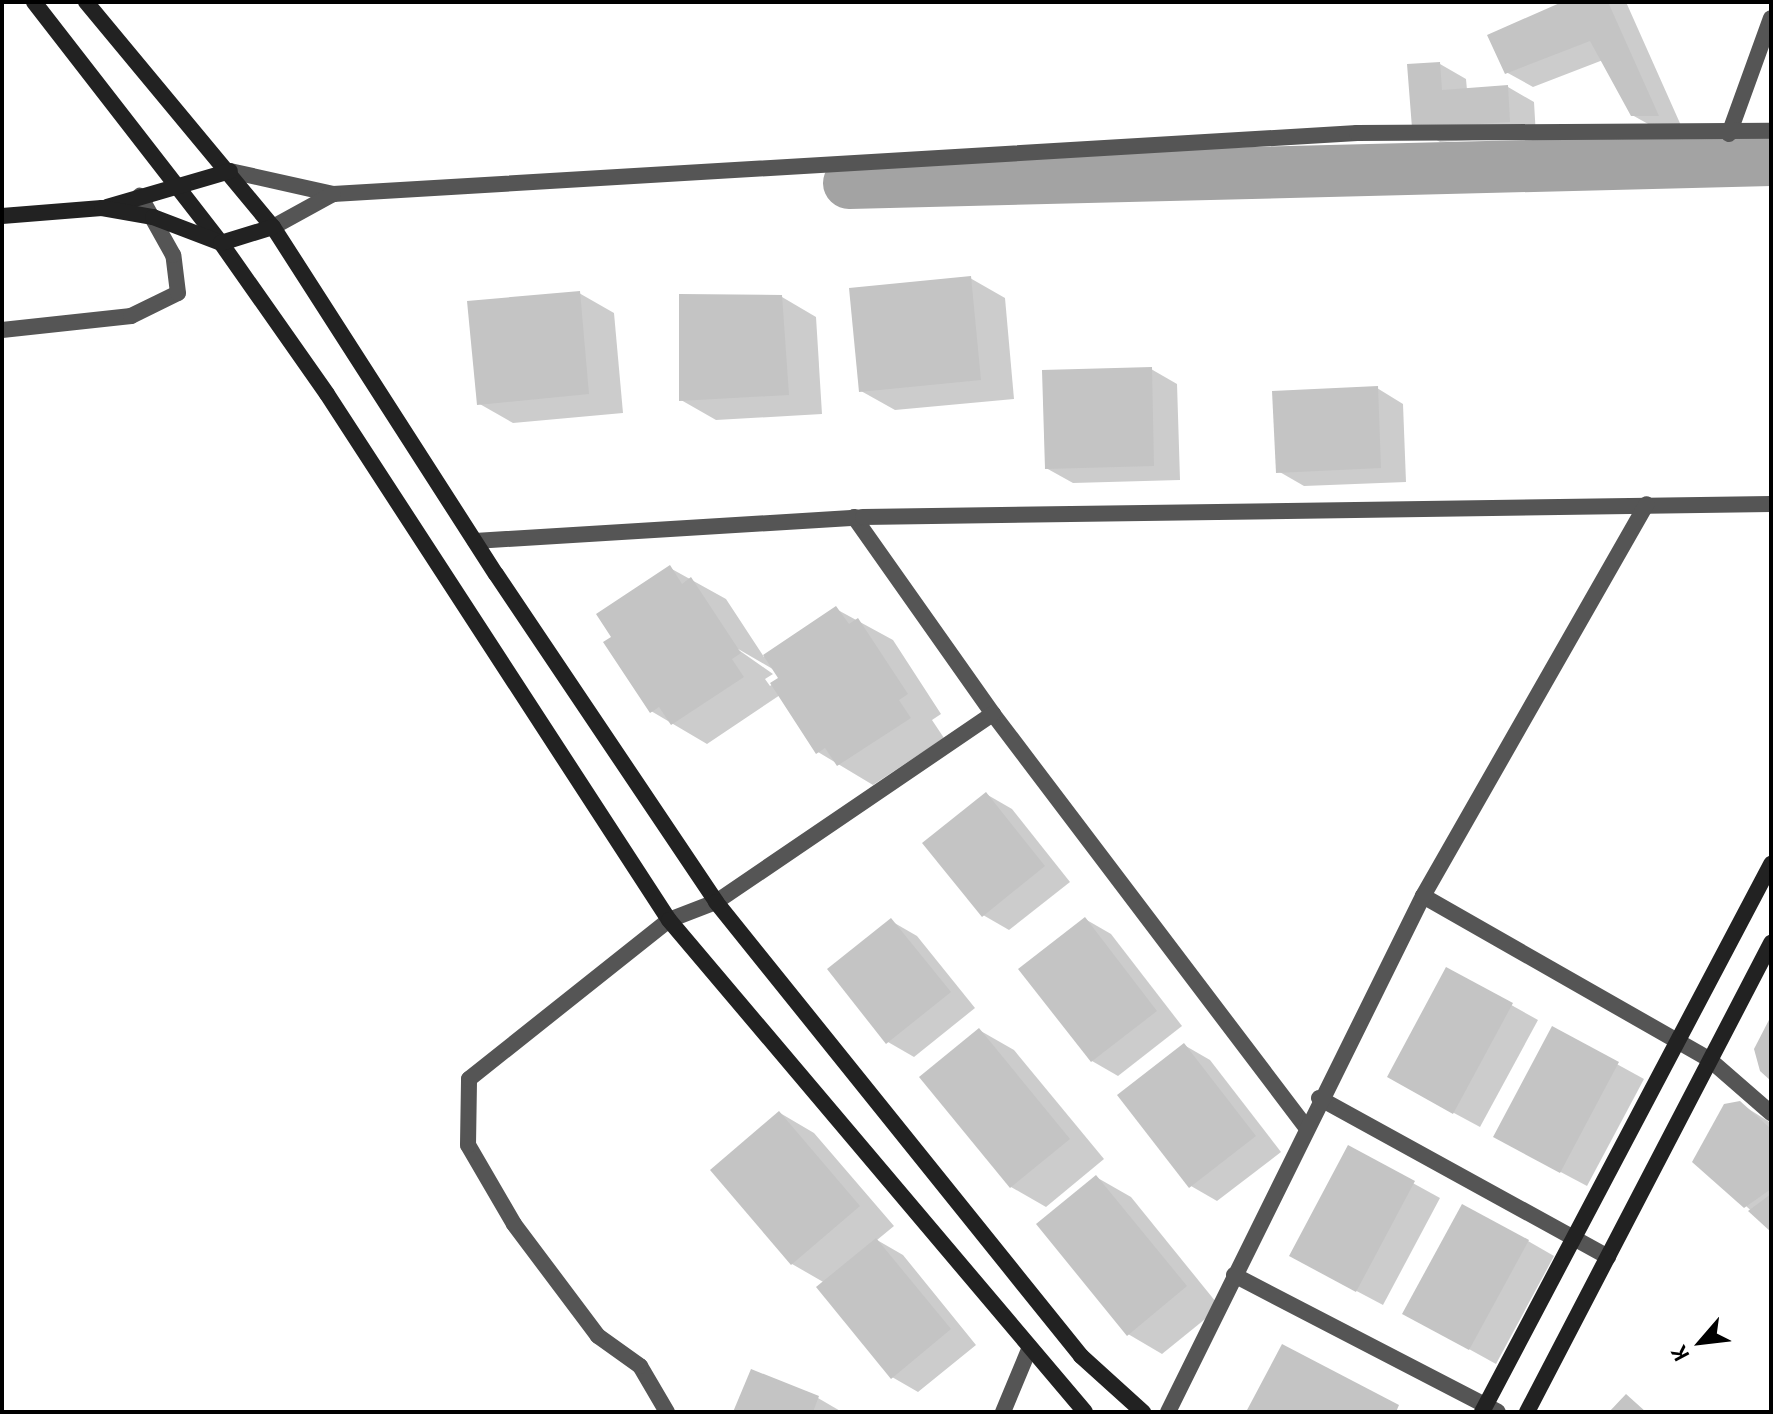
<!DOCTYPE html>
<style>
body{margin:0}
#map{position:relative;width:1773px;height:1414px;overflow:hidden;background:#fff;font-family:"PT Sans",sans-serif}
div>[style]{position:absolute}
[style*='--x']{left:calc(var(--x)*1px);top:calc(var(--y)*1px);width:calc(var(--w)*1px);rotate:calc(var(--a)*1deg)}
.shadow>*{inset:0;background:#0003}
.river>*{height:52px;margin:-26px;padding:0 26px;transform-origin:26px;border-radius:26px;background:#a3a3a3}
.building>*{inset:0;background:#c4c4c4}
.minor>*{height:16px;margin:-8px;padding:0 8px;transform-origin:8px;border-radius:8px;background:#555}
.secondary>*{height:16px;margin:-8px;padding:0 8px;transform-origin:8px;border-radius:8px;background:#222}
span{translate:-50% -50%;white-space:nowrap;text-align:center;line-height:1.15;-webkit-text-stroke:8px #fff;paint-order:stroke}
.frame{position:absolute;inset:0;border:4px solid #000;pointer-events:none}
.north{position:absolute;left:1661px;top:1302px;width:80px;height:80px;-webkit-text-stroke:6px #fff;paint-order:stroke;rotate:242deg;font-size:22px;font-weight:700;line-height:32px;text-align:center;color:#000}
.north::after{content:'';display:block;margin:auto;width:28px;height:36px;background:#000;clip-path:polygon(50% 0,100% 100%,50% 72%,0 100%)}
</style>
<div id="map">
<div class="shadow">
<i style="clip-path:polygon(1567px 2px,1626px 2px,1683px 130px,1659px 130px,1632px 115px,1603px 60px,1533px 87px,1506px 72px)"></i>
<i style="clip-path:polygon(1440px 64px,1466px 79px,1467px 90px,1508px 87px,1534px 102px,1536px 136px,1440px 142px,1414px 127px)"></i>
<i style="clip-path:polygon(970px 278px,1005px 298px,1014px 399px,895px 410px,861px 391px)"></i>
<i style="clip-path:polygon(579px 293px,614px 313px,623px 413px,513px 423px,478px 403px)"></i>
<i style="clip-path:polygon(782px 297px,816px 317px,822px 414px,716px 420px,681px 400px)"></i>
<i style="clip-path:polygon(1151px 369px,1177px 384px,1180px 480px,1073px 483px,1046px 468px)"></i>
<i style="clip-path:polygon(1377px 388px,1403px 404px,1406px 482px,1304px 486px,1278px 471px)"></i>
<i style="clip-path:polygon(evenodd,670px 568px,726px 599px,764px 657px,836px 609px,893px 640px,941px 714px,932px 720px,944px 738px,873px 785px,818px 752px,780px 695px,707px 744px,651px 711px,614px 638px,670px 568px,733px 646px,776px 671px,781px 678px,770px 686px,765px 679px,773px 674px,733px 646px)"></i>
<i style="clip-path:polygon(986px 794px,1012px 809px,1070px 882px,1009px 930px,983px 915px)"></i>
<i style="clip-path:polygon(1085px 919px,1111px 934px,1182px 1026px,1118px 1076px,1092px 1061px)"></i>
<i style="clip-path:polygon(891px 921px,917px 936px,975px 1008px,914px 1057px,888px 1042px)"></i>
<i style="clip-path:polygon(1447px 969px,1538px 1020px,1480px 1127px,1415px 1092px)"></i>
<i style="clip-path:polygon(1553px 1029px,1644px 1079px,1587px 1186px,1521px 1151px)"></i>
<i style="clip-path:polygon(979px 1030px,1014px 1050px,1104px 1159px,1046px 1207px,1011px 1187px)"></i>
<i style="clip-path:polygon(1184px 1045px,1210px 1060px,1281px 1152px,1217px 1201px,1191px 1186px)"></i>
<i style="clip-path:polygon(1739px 1103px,1771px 1123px,1771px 1229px,1746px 1206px)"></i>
<i style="clip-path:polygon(780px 1113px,814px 1133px,894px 1226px,877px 1240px,903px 1255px,976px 1345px,918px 1392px,892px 1377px,825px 1283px,792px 1264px)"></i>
<i style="clip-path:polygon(1349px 1148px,1440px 1198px,1383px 1305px,1317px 1270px)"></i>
<i style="clip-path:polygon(1096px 1177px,1131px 1197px,1220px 1307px,1162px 1354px,1128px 1334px)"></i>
<i style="clip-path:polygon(1528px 1241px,1554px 1256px,1496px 1364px,1431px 1328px)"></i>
<i style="clip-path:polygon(818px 1398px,842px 1412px,735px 1412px)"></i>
</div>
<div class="river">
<i style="--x:849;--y:183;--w:922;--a:-1.43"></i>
</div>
<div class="building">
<i style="clip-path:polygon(1562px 2px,1608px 2px,1659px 116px,1631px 116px,1590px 41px,1505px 74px,1487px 35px)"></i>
<i style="clip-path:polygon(1440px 62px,1442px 90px,1508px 85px,1510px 122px,1412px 128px,1407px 64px)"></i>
<i style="clip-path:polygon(971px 276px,981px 380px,859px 392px,849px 288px)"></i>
<i style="clip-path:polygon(580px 291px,589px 394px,477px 405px,467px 301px)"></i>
<i style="clip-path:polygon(679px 294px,782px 295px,789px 395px,679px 401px)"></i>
<i style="clip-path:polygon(1152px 367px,1154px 466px,1045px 469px,1042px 370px)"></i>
<i style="clip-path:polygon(1378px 386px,1381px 468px,1276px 473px,1272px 391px)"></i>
<i style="clip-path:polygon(670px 565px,682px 584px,691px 577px,741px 653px,732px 659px,744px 677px,671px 725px,659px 707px,650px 713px,603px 642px,611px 637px,596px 614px)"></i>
<i style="clip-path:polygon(836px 606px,849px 624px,858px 618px,908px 694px,899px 700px,911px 718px,837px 766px,825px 748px,816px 754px,770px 683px,778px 678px,763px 655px)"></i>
<i style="clip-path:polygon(986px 792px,1045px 866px,982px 917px,922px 843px)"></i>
<i style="clip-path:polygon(1085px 917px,1157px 1011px,1091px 1062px,1018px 969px)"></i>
<i style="clip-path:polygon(891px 918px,951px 992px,886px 1044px,827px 969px)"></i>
<i style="clip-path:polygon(1446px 967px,1513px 1003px,1453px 1114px,1387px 1077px)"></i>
<i style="clip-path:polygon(1771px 1016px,1771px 1081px,1760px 1071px,1754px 1049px)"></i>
<i style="clip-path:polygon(1552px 1026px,1619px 1062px,1560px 1173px,1493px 1137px)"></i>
<i style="clip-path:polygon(979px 1028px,1070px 1139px,1010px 1188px,919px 1077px)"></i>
<i style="clip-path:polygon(1184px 1043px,1256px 1136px,1189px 1188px,1117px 1095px)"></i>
<i style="clip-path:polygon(1740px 1101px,1771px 1129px,1771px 1189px,1744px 1208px,1692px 1162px,1724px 1104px)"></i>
<i style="clip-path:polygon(779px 1111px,860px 1206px,791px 1265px,710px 1170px)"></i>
<i style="clip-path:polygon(1348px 1145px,1415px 1181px,1356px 1292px,1289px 1256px)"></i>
<i style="clip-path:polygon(1096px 1175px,1187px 1286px,1127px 1336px,1036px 1224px)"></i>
<i style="clip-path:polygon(1771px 1194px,1771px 1232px,1748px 1211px)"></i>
<i style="clip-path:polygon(1462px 1204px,1529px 1240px,1469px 1350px,1402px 1314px)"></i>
<i style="clip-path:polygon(876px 1238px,951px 1329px,891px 1379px,816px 1287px)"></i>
<i style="clip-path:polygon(1282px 1344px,1399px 1405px,1396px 1412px,1246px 1412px)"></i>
<i style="clip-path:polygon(751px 1369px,819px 1396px,813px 1412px,733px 1412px)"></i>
<i style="clip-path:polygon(1626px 1394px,1646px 1412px,1609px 1412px)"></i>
</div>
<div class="minor">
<i style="--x:1729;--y:134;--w:123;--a:-70.1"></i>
<i style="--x:230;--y:171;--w:106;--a:12.6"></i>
<i style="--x:333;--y:194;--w:1026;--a:-3.41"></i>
<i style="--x:1357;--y:133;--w:414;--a:-0.3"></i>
<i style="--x:273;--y:227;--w:68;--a:-28.8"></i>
<i style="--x:2;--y:330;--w:130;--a:-6.2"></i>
<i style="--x:131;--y:316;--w:52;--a:-26.1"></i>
<i style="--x:178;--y:293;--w:38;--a:-97"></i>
<i style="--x:173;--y:255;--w:68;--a:-119.2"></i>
<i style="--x:854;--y:517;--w:241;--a:54.8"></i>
<i style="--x:993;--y:714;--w:517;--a:52.86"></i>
<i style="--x:475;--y:541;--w:389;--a:-3.5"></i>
<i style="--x:863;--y:517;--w:908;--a:-0.82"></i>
<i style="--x:1423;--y:896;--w:331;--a:29.7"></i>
<i style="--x:1710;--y:1060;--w:81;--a:41"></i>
<i style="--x:1319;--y:1098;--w:330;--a:28.8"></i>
<i style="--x:1234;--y:1275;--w:297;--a:27.4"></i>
<i style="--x:667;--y:1412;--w:53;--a:-120.4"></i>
<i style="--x:640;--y:1366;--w:52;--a:-144.5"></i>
<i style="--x:598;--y:1336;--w:140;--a:-126.9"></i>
<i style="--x:514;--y:1224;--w:91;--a:-120.2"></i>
<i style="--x:468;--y:1145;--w:66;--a:-89.1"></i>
<i style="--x:469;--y:1079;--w:256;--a:-38.5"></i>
<i style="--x:669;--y:920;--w:50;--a:-21"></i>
<i style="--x:716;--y:902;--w:335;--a:-34.2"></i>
<i style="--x:1003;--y:1412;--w:70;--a:-67.4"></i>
<i style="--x:1168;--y:1412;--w:576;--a:-63.7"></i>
<i style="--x:1423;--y:896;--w:451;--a:-60.3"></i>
</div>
<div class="secondary">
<i style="--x:34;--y:2;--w:305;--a:52.2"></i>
<i style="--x:221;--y:243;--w:184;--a:54.9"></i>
<i style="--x:327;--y:394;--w:627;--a:56.97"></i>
<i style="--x:669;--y:920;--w:644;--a:49.78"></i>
<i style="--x:86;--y:2;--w:293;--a:50.3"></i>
<i style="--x:273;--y:227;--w:412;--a:57.3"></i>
<i style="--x:496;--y:574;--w:395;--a:56.1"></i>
<i style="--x:716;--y:902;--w:583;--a:51.2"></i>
<i style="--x:1081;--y:1356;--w:84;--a:42.1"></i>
<i style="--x:107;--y:207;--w:128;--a:-16.3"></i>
<i style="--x:2;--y:216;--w:100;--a:-4.6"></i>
<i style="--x:102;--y:208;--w:52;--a:10"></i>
<i style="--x:153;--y:217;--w:73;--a:20.9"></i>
<i style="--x:221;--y:243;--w:54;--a:-17.1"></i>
<i style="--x:1482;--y:1412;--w:620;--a:-62.19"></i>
<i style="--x:1527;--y:1412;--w:529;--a:-62.51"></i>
</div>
<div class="frame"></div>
<div class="north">K</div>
</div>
